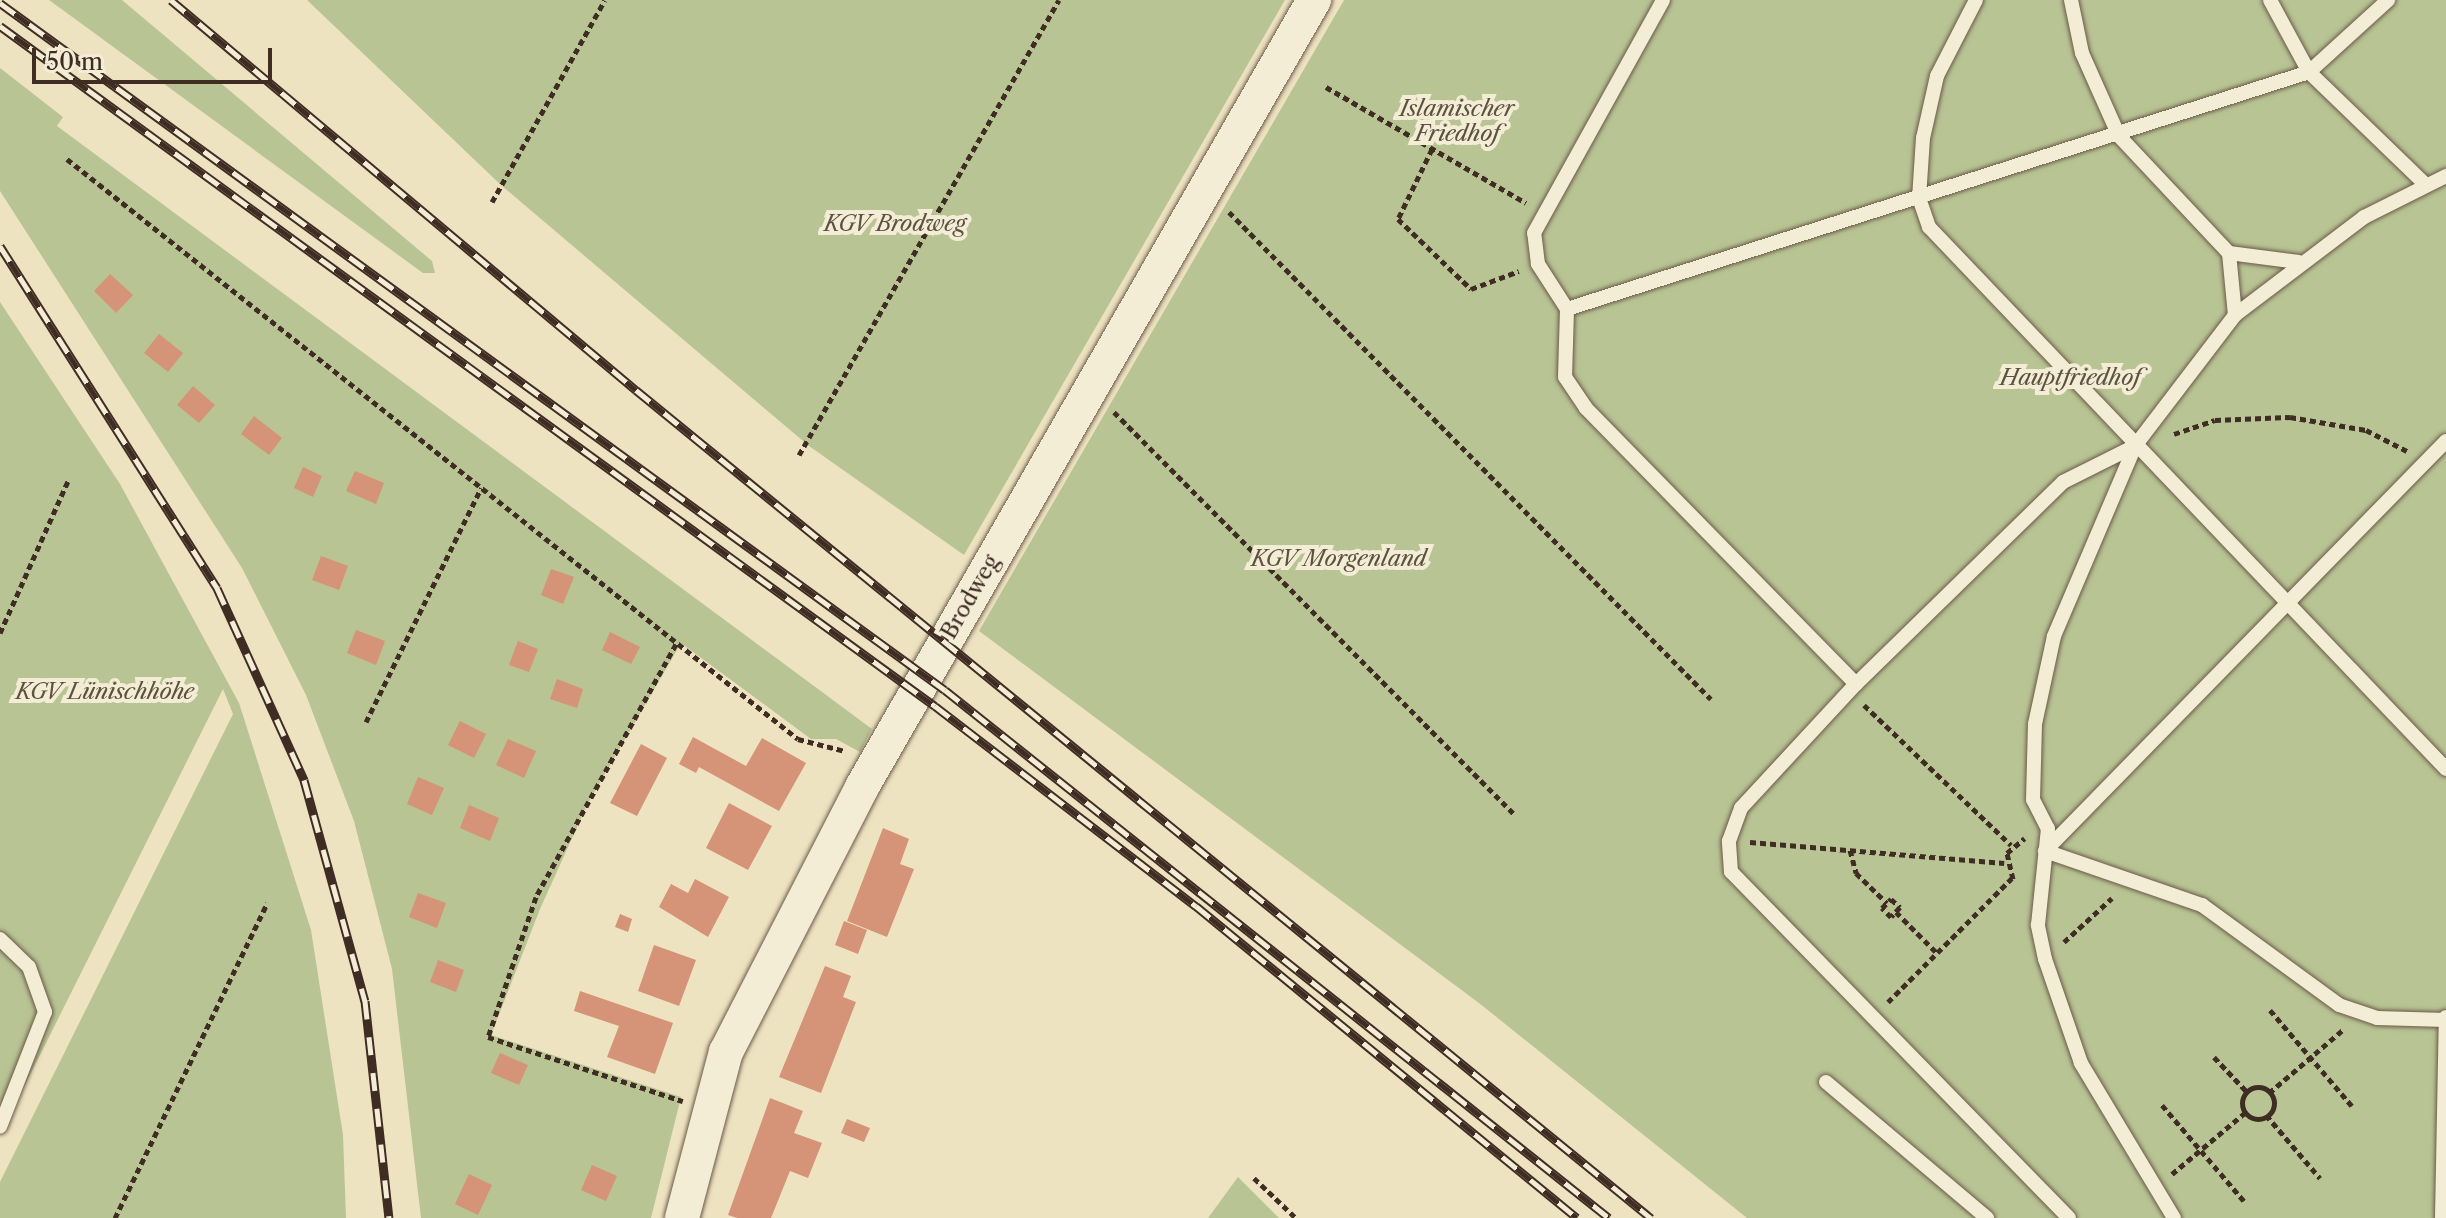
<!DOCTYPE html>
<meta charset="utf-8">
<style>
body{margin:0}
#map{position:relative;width:2446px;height:1218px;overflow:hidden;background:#eee3c0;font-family:"Libre Caslon Text",serif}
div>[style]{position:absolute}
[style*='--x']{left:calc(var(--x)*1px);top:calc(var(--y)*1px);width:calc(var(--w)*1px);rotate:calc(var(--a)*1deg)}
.green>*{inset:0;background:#b8c493}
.building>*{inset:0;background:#d59378}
.path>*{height:5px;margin-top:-2.5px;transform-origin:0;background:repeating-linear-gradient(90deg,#3f2c23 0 6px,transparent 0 10px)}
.path>.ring{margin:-2.5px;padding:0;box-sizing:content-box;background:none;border:5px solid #3f2c23;border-radius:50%}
.roads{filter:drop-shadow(0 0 2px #6b5a4a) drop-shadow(0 0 2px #6b5a4a)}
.service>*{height:14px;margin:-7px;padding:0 7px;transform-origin:7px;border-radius:7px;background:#f4edd6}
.tertiary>*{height:34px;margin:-17px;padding:0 17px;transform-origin:17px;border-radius:17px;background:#f4edd6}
.rail>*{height:9px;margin-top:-4.5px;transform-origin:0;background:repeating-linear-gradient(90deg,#f4edd6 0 18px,#3f2c23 0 36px);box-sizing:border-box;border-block:2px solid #3f2c23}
span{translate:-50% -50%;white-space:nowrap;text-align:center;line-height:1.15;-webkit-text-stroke:8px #f4edd6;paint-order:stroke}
.park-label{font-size:22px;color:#5d523f;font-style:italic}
.street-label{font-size:22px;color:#3f2c23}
.scale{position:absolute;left:32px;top:48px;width:240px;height:36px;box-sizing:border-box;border:4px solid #3f2c23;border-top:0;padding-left:10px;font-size:24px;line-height:28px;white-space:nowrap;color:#3f2c23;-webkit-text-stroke:6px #f4edd6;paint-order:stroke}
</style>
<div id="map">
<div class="green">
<i style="clip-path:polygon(49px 0,122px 0,432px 261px,435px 273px,423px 273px)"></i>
<i style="clip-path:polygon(307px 0,1285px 0,964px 555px,809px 446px,502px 186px)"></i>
<i style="clip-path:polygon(1344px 0,2446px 0,2446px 1218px,1747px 1218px,1479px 1003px,979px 631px)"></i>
<i style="clip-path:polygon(0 68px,63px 117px,57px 126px,872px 729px,860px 752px,836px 739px,811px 739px,681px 643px,588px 803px,540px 909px,491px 1035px,681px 1097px,651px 1218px,421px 1218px,392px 969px,354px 821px,306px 695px,242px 568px,0 191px)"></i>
<i style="clip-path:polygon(0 302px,120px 484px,239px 703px,311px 930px,343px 1135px,346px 1218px,0 1218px,0 1182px,233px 714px,223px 689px,0 1135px)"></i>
<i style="clip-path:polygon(1238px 1177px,1279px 1218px,1208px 1218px)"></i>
</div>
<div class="building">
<i style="clip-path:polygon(110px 274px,133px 295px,116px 313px,94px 291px)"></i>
<i style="clip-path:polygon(159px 334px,183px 353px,168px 372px,144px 353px)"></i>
<i style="clip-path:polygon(193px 386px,215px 405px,199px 423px,177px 405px)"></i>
<i style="clip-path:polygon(254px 416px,282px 438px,269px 455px,241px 434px)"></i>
<i style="clip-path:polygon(303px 467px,322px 476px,313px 497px,294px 488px)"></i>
<i style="clip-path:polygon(355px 471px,384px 483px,376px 504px,346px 491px)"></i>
<i style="clip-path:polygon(321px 556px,348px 566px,339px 590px,312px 580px)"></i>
<i style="clip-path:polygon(551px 569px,574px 577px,563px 604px,541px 595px)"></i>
<i style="clip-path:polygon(356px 630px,385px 641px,376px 665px,347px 653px)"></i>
<i style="clip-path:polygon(610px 632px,640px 647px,631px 664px,602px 650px)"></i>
<i style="clip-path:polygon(518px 641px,538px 649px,529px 672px,509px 665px)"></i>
<i style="clip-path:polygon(557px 679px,583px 689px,577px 708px,550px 699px)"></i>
<i style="clip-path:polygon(460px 721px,486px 734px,474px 758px,448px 745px)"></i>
<i style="clip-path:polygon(693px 737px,746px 766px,762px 738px,806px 763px,779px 811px,699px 767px,696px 773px,679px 764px)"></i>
<i style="clip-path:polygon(508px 739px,536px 751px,524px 778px,496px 765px)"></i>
<i style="clip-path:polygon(641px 744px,667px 758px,637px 816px,610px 803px)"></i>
<i style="clip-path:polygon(418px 777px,444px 788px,432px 815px,407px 804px)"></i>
<i style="clip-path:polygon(729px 803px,772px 826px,748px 870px,706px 848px)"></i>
<i style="clip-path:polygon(469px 805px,499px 818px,490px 841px,460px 828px)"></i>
<i style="clip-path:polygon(883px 828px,909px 839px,900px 864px,914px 869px,887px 937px,847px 921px)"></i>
<i style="clip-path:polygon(695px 879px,729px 897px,708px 937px,659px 907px,671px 884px,688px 893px)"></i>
<i style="clip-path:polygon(418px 893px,446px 903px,437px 928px,409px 917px)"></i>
<i style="clip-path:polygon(620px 914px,632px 919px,628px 932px,615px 927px)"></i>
<i style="clip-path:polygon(844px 921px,867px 930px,858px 954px,835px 945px)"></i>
<i style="clip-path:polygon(654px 945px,696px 960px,679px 1006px,638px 991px)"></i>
<i style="clip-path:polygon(438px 960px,464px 970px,456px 992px,430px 982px)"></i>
<i style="clip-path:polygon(825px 966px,851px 976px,843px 997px,856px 1002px,821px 1093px,779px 1077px)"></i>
<i style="clip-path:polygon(580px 991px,673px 1023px,655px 1074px,607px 1057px,619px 1026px,574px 1011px)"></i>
<i style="clip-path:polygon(500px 1053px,528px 1065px,519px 1085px,491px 1073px)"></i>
<i style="clip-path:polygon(770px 1098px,803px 1111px,794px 1133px,822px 1143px,808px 1178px,790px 1171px,771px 1218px,737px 1218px,728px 1215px)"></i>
<i style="clip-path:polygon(847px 1119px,870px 1128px,864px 1142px,841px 1133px)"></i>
<i style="clip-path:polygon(592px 1165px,617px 1176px,606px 1201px,581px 1190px)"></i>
<i style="clip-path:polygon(469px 1174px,492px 1185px,478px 1215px,455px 1204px)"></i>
</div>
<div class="path">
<i style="--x:1326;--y:87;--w:231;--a:30.1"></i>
<i style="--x:1432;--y:149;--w:78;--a:115.9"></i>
<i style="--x:1398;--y:219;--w:101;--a:43.8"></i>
<i style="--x:1471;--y:289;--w:51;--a:-20.6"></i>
<i style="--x:67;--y:159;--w:933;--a:38.43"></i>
<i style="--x:798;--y:739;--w:49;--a:14.3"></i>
<i style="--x:492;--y:202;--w:231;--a:-60.8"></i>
<i style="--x:1229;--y:212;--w:685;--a:45.3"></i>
<i style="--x:1114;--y:412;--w:569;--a:45.14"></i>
<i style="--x:2174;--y:434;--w:43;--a:-18.9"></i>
<i style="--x:2215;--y:420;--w:75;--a:-2.3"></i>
<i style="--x:2290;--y:417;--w:77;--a:9.7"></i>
<i style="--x:2366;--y:430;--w:46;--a:27.1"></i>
<i style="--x:799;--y:455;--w:524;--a:-60.26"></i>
<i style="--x:0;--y:633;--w:169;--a:-65.9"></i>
<i style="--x:676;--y:644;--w:289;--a:119"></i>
<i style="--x:536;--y:897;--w:148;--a:108.9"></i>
<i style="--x:488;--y:1037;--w:205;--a:18.2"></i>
<i style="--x:1864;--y:705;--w:203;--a:43.6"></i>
<i style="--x:366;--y:722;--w:261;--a:-63.8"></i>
<i style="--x:1750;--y:842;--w:255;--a:4.7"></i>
<i style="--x:1850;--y:850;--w:24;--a:75"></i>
<i style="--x:1856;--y:873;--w:43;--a:44.1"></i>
<i style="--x:2013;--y:879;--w:27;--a:-103"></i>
<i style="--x:2007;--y:853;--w:23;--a:-40"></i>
<i style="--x:1891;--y:899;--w:12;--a:42"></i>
<i style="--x:1900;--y:907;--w:13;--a:132"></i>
<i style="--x:1891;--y:917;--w:13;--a:-135"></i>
<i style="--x:1882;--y:908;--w:13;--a:-45"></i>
<i style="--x:1896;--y:912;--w:58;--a:45"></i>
<i style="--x:2064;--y:942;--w:65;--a:-42.5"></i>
<i style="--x:1888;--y:1002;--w:175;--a:-45"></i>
<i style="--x:2270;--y:1010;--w:126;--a:49.5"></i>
<i style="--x:2214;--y:1057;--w:50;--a:46.6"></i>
<i class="ring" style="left:2242px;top:1087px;width:27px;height:27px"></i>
<i style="--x:2269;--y:1093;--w:99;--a:-40.5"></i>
<i style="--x:2162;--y:1105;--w:126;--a:49.5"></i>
<i style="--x:2266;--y:1115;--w:83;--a:49.4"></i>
<i style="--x:2172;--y:1174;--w:97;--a:-40"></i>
<i style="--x:1254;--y:1178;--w:58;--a:43.6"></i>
<i style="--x:115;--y:1218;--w:350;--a:-64.2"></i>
</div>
<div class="roads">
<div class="service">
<i style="--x:1976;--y:0;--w:85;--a:117.2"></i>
<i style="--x:1937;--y:76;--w:64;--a:102.7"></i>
<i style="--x:1923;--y:138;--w:60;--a:93.8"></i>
<i style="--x:1919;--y:198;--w:31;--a:71"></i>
<i style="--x:1929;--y:227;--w:749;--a:46.35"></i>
<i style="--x:2071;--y:0;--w:54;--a:78.3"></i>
<i style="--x:2082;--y:53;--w:91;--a:66"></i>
<i style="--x:2119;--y:136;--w:161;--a:46.8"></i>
<i style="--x:2229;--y:253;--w:70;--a:7.4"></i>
<i style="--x:2270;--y:0;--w:82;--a:61.6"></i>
<i style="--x:2309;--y:72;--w:161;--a:44"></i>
<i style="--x:2229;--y:253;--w:62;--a:84.5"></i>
<i style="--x:1567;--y:309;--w:54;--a:-122.8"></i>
<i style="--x:1538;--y:264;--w:31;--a:-97"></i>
<i style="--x:1534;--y:233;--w:266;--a:-61"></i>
<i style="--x:2446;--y:441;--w:573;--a:134.36"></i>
<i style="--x:2045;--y:851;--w:166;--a:19"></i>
<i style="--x:2202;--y:905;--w:170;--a:36.1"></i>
<i style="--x:2339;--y:1005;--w:40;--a:18.9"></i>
<i style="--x:2377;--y:1018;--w:69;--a:1.7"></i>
<i style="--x:1856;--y:684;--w:289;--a:-44.3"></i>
<i style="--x:2063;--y:482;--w:80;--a:-26.6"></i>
<i style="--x:0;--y:939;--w:40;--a:44"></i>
<i style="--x:29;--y:967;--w:48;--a:70.4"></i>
<i style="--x:45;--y:1012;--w:123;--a:111.4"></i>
<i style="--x:1826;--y:1082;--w:211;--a:40.2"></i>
<i style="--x:2069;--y:1218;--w:484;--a:-134.3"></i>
<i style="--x:1731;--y:872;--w:31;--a:-94"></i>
<i style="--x:1729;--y:841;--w:35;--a:-70"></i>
<i style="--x:1741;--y:808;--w:169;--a:-47.2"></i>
<i style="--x:1856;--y:684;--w:386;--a:-134.4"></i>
<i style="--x:1586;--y:408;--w:37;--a:-124"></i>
<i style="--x:1565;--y:377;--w:68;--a:-88.3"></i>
<i style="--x:1567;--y:309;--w:779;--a:-17.71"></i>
<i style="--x:2309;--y:72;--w:107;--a:-42.3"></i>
<i style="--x:2174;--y:1218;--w:181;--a:-121"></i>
<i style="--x:2081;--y:1063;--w:110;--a:-109.1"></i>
<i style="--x:2045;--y:959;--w:35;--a:-102"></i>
<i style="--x:2038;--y:925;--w:97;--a:-84.1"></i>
<i style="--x:2048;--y:829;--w:33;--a:-117"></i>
<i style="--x:2033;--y:800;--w:76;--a:-88.5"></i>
<i style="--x:2035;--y:724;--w:90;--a:-77.8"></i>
<i style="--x:2054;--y:636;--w:207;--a:-66.9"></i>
<i style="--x:2135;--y:446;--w:165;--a:-52.6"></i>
<i style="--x:2235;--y:315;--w:162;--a:-37.2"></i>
<i style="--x:2364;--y:217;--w:92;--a:-26.6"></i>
<i style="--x:2442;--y:1218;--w:201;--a:-88.9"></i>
</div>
<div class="tertiary">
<i style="--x:682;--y:1218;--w:172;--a:-75.2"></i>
<i style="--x:726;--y:1052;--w:298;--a:-62.8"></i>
<i style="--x:862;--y:787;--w:908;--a:-60.13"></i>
</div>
</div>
<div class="rail">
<i style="--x:171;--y:0;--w:607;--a:39.99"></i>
<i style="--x:636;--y:390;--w:1310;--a:39.21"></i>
<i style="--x:0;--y:3;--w:1168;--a:36.02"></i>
<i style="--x:945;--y:690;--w:848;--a:38.49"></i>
<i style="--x:0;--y:26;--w:1156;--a:36.03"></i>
<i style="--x:935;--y:706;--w:329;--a:37.5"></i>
<i style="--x:1196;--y:906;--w:492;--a:39.3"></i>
<i style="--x:0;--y:246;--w:405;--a:57.6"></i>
<i style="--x:217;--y:588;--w:211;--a:65.6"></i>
<i style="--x:304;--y:780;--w:229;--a:74.6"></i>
<i style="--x:365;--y:1001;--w:218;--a:83.7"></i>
</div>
<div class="park-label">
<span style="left:1457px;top:121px">Islamischer<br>Friedhof</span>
<span style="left:895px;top:224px">KGV Brodweg</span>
<span style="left:2070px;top:378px">Hauptfriedhof</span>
<span style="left:1339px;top:559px">KGV Morgenland</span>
<span style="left:105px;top:692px">KGV Lünischhöhe</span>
</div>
<div class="street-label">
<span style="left:970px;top:597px;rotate:-60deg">Brodweg</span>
</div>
<div class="scale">50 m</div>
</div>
